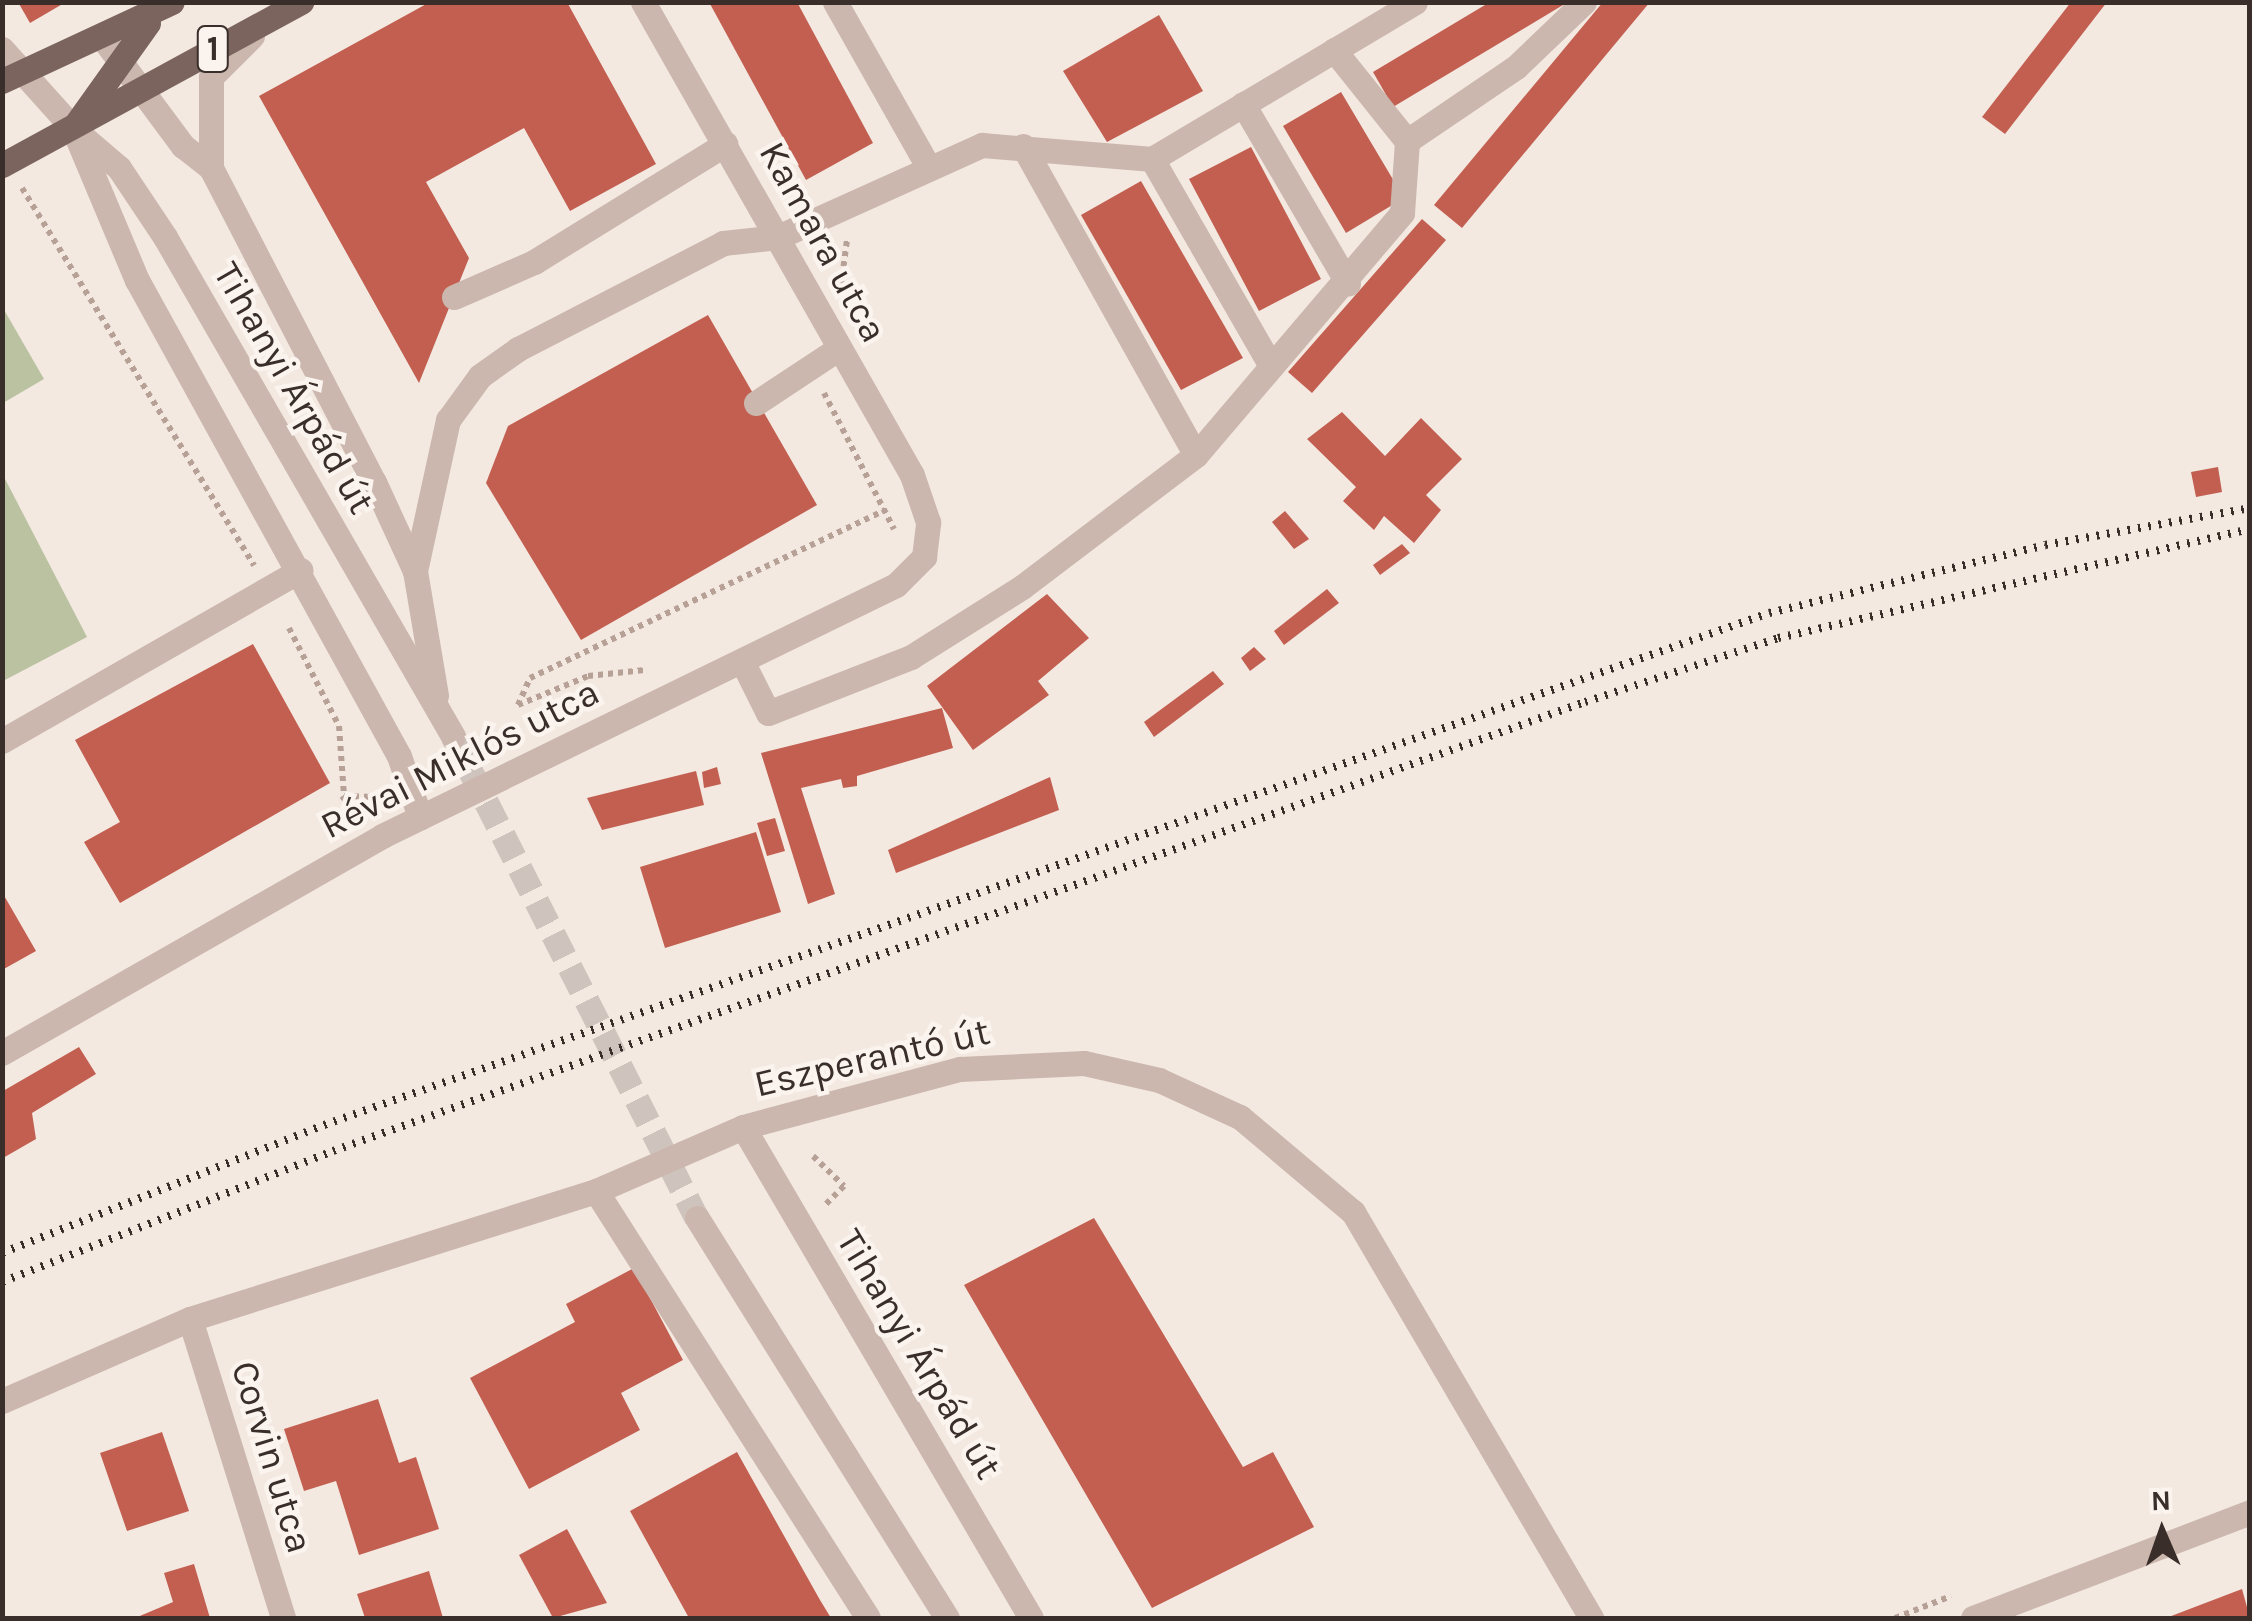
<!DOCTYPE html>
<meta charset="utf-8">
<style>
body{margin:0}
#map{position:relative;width:2252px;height:1621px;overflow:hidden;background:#f3e9e1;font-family:Karla,sans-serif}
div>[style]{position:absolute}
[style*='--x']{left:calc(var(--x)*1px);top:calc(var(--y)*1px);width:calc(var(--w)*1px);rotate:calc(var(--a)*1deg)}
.green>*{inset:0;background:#bbc2a1}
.building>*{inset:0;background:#c25f50}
.minor-tunnel>*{height:25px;margin-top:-12.5px;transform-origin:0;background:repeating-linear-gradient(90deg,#cec4bd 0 25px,transparent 0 37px)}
.path>*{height:6px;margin-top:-3px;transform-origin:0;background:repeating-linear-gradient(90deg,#b7a197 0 5px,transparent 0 10px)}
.minor>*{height:25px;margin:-12.5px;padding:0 12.5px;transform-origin:12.5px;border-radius:12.5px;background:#cbb7ad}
.major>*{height:25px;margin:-12.5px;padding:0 12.5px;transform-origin:12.5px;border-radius:12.5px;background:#7b645d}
.rail>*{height:8px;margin-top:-4px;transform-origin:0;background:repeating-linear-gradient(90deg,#3a2e2b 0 2.5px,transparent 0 10.5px)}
span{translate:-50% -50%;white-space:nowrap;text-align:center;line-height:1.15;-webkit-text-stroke:9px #faf3ee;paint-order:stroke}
.shield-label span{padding:2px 8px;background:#faf3ee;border:2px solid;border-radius:8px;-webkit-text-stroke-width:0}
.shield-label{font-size:35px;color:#3a2e2b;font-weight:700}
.street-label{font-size:38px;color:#3a2e2b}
.frame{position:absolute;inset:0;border:5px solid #3a2e2b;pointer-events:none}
.north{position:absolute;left:2112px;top:1481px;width:100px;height:100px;-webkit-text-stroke:8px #faf3ee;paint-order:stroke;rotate:358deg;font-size:28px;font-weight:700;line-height:40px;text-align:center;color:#3a2e2b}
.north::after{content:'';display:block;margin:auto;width:35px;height:45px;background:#3a2e2b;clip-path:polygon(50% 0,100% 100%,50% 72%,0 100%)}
</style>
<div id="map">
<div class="green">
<i style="clip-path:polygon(3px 308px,44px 379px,3px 403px,2px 403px)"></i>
<i style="clip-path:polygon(3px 475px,87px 637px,3px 681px,2px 681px)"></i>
</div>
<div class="building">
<i style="clip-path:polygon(18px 2px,66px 2px,30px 23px)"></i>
<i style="clip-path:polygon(430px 2px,567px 2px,656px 164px,570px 211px,524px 128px,426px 182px,469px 258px,419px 383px,259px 96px)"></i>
<i style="clip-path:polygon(709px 2px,797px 2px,873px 143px,806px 180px)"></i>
<i style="clip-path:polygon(1490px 2px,1568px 2px,1393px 107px,1373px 72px)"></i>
<i style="clip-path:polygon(1603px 2px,1650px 2px,1462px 228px,1434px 205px)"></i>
<i style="clip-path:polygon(2071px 2px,2107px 2px,2005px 134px,1982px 117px)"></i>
<i style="clip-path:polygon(1159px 15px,1203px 91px,1107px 142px,1063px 71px)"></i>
<i style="clip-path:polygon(1341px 92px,1404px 198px,1346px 233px,1283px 126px)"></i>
<i style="clip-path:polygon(1251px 147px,1321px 279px,1259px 311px,1189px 179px)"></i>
<i style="clip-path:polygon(1141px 181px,1243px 358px,1181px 390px,1081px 215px)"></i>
<i style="clip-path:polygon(1422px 219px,1446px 240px,1312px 393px,1288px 372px)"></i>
<i style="clip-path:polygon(708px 315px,817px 505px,581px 640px,486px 483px,508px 426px)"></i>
<i style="clip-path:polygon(1342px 412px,1385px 456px,1421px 418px,1462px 459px,1426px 495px,1441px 510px,1414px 543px,1384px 516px,1374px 530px,1343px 501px,1356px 487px,1307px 439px)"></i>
<i style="clip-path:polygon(2218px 467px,2222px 492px,2196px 497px,2191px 472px)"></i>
<i style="clip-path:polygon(1285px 511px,1309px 539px,1294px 549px,1272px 522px)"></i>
<i style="clip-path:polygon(1402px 544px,1410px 553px,1380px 575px,1373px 565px)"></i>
<i style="clip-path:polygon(1327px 589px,1339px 603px,1284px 645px,1274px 631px)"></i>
<i style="clip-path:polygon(1047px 594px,1089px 638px,1038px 681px,1049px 695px,973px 750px,927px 686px)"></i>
<i style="clip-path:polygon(253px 644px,330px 783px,120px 903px,84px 842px,120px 822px,75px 740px)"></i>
<i style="clip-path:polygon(1254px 647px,1266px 659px,1250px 671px,1241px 658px)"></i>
<i style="clip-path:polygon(1213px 671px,1224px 684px,1154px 737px,1144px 722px)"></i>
<i style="clip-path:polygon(942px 708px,953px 748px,857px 776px,857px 786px,843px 788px,841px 779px,801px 788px,835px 894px,808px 904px,761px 753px)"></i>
<i style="clip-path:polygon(717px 767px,721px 784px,704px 788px,702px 772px)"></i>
<i style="clip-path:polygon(696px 771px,704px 805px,602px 830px,587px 798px)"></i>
<i style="clip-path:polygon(1050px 777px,1059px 810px,896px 873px,888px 850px)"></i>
<i style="clip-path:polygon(775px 818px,785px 851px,767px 856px,757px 823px)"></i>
<i style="clip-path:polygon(756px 832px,781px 912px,665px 948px,640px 867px)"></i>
<i style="clip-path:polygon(2px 892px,36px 951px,2px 970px)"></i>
<i style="clip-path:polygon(79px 1047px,96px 1074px,32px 1113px,36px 1139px,3px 1158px,3px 1091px)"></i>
<i style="clip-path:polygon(1094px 1218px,1243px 1467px,1273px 1452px,1314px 1527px,1152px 1608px,964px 1285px)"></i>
<i style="clip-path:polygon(634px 1268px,683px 1360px,621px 1393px,640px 1430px,529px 1489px,470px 1378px,575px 1322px,566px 1304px)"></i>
<i style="clip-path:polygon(378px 1399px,399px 1463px,416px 1457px,439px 1529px,359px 1555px,336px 1481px,304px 1491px,284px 1429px)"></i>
<i style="clip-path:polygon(162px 1432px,189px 1511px,127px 1531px,100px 1453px)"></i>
<i style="clip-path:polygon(737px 1452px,820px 1600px,831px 1618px,689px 1618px,630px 1511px)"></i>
<i style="clip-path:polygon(567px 1529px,607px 1603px,553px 1618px,519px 1555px)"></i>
<i style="clip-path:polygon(194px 1564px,210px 1618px,135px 1618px,173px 1602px,164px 1573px)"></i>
<i style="clip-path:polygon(429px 1571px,443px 1618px,365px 1618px,357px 1594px)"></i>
<i style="clip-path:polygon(2242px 1589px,2250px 1618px,2166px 1618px)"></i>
</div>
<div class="minor-tunnel">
<i style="--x:453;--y:736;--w:540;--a:63.15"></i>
</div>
<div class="path">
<i style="--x:22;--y:188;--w:443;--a:58.4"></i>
<i style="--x:841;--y:286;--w:46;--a:-82.6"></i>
<i style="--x:824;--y:393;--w:153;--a:62.8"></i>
<i style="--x:289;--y:628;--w:110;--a:63"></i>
<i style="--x:339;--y:726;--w:70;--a:85.9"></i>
<i style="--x:344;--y:796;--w:38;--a:2"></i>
<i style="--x:518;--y:705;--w:30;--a:-66"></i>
<i style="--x:530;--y:678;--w:393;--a:-25.3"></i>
<i style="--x:518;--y:705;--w:76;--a:-22.5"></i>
<i style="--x:588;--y:676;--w:57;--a:-6"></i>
<i style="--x:342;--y:796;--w:26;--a:50"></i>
<i style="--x:813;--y:1156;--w:43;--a:44.1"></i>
<i style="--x:844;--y:1186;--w:28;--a:135"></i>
<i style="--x:1895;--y:1618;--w:60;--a:-21.4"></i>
</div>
<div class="minor">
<i style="--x:835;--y:2;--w:185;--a:60.5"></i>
<i style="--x:102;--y:37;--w:136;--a:53.4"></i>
<i style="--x:183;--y:146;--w:36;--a:38"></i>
<i style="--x:211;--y:168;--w:354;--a:62.6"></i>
<i style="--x:374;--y:482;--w:98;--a:65.3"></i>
<i style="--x:415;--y:571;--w:126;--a:80.4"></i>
<i style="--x:2;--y:49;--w:106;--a:48.1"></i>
<i style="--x:73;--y:128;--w:165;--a:67.2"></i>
<i style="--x:137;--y:280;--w:543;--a:61.17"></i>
<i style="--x:399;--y:756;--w:65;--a:71"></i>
<i style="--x:1334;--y:50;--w:117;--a:51.3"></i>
<i style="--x:1243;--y:104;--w:208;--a:59.7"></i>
<i style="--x:77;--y:132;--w:55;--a:40.6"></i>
<i style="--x:119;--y:168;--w:83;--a:56.3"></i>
<i style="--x:165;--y:237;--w:576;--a:60.01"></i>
<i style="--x:1023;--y:146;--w:354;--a:60.8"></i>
<i style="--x:1152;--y:159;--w:239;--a:60.1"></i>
<i style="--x:211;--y:168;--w:91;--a:-90"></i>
<i style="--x:211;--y:77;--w:58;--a:-45"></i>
<i style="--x:454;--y:297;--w:87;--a:-23.6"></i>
<i style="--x:534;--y:262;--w:225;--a:-31.7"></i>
<i style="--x:756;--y:403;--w:100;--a:-33.5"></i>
<i style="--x:415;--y:571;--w:155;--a:-77.7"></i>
<i style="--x:448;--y:420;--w:54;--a:-54"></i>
<i style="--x:480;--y:376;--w:47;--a:-35.4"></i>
<i style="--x:518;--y:349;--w:231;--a:-27.3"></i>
<i style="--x:723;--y:243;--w:55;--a:-6.2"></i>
<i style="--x:778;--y:237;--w:224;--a:-24.3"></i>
<i style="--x:982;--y:145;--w:171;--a:4.7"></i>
<i style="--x:1152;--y:159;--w:306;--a:-30.8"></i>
<i style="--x:742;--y:661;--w:58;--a:63.4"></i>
<i style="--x:768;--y:713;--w:154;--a:-21.4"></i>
<i style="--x:911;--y:657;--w:131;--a:-32.2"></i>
<i style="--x:1022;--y:587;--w:218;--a:-37.2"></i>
<i style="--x:1196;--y:455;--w:318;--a:-49.6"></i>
<i style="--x:1402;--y:213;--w:72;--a:-86"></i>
<i style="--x:1407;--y:141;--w:132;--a:-34.2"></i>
<i style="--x:1516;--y:67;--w:94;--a:-43.7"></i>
<i style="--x:2;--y:741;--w:344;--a:-29.8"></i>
<i style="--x:2;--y:1053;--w:438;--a:-29.7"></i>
<i style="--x:382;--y:836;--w:572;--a:-26.03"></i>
<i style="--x:896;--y:585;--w:40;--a:-45"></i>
<i style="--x:924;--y:557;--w:35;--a:-83"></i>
<i style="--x:928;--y:522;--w:50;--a:-108.8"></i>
<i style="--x:912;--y:475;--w:544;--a:-119.63"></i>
<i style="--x:743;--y:1127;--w:569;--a:59.61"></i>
<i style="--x:596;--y:1191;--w:506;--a:57.5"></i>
<i style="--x:697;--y:1218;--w:472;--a:58"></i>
<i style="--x:190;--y:1319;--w:313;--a:72.7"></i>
<i style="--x:2;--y:1401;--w:205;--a:-23.6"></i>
<i style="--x:190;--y:1319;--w:426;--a:-17.5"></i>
<i style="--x:596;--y:1191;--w:160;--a:-23.5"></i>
<i style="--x:743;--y:1127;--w:225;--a:-15"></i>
<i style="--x:960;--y:1069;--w:124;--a:-2.8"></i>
<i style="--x:1084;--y:1063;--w:77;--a:12.8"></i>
<i style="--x:1159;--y:1080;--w:89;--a:24.6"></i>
<i style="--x:1240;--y:1117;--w:148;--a:40.1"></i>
<i style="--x:1353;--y:1212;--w:471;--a:59.6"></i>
<i style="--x:1973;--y:1618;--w:297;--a:-20.9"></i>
</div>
<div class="major">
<i style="--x:2;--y:81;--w:187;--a:-24.9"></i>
<i style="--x:76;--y:124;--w:124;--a:-54.5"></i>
<i style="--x:2;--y:165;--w:341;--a:-28.6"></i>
</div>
<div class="rail">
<i style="--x:2;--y:1253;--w:347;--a:-21.7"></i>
<i style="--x:324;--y:1125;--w:1533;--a:-19.51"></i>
<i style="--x:1769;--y:613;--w:284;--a:-13.8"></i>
<i style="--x:2045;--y:545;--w:208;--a:-10.2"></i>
<i style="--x:2;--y:1282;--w:356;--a:-21.6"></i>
<i style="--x:333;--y:1151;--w:1330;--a:-19.73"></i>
<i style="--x:1585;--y:702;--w:203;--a:-18.3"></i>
<i style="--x:1778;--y:638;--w:484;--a:-13"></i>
</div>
<div class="shield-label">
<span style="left:213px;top:49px">1</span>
</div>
<div class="street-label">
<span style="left:823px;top:242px;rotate:61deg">Kamara utca</span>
<span style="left:294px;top:388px;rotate:60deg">Tihanyi Árpád út</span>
<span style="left:460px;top:759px;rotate:-27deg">Révai Miklós utca</span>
<span style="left:872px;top:1058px;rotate:-13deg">Eszperantó út</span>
<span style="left:919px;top:1354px;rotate:59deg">Tihanyi Árpád út</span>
<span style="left:272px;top:1457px;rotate:73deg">Corvin utca</span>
</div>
<div class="frame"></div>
<div class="north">N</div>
</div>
